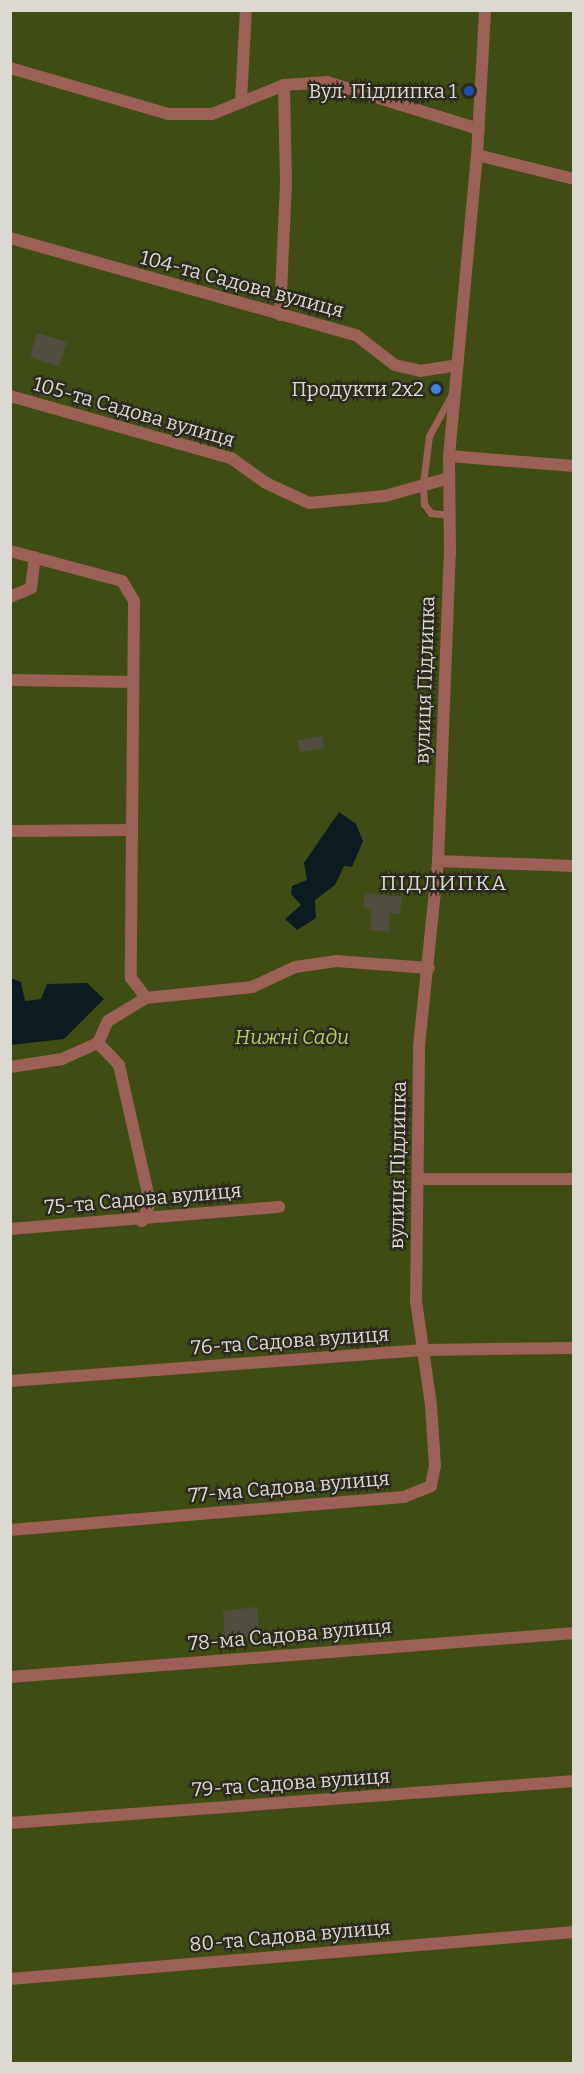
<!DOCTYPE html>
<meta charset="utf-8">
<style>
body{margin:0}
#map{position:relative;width:584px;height:2074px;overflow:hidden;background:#2c291e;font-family:Bitter,serif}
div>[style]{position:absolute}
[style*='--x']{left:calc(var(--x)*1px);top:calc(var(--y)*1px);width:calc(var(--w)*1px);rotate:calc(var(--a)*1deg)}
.green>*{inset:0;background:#3f4d14}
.water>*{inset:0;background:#0c1b20}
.building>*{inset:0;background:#514e41}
.service>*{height:7px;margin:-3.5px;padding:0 3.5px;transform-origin:3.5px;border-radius:3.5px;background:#9b6056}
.minor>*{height:12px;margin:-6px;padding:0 6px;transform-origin:6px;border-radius:6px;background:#9b6056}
.dots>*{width:16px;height:16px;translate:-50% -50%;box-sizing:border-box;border:3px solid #2c291e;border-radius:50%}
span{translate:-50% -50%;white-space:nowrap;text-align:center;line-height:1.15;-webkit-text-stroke:4.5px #2c291e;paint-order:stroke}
.poi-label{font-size:20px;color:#dbd9d2}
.right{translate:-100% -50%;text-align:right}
.street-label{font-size:20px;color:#dbd9d2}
.park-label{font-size:20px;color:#b2cf5c;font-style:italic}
.neighbourhood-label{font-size:21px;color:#dbd9d2;letter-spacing:1.5px}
.frame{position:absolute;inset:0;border:12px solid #dbd9d2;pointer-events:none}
</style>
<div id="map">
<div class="green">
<i style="clip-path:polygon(11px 11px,573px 11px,573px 2063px,11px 2063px)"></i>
</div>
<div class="water">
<i style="clip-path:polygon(339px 812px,356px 824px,363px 841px,352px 867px,344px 866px,335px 885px,315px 900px,316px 918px,297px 930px,285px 919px,301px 905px,291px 894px,292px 886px,307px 880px,304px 863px)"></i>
<i style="clip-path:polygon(11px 978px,21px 982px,25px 1001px,41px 999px,47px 984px,87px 983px,104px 999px,64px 1039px,11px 1045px)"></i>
</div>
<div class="building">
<i style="clip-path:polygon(37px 333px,67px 342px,59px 367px,30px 357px)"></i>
<i style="clip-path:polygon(322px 736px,324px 748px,300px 752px,297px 740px)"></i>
<i style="clip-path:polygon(365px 893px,402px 897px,400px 914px,390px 913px,389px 932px,370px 930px,372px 909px,363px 908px)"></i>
<i style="clip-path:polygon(257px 1607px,260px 1636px,225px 1640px,223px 1611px)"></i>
</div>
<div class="service">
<i style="--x:450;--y:515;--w:19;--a:-174"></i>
<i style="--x:431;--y:513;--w:11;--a:-128"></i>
<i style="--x:424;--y:504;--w:21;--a:-93"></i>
<i style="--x:423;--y:483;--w:47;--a:-82.7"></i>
<i style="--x:429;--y:436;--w:48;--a:-61.3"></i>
</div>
<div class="minor">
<i style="--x:10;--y:68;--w:165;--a:16.2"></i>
<i style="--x:168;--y:114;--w:44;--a:0"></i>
<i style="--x:212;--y:114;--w:78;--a:-21.9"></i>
<i style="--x:284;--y:85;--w:43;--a:-4"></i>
<i style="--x:327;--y:82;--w:159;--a:17.2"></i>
<i style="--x:241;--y:101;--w:91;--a:-86.9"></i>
<i style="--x:477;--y:155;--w:100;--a:13.9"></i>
<i style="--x:10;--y:238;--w:359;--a:15.7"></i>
<i style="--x:356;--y:335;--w:49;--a:37.6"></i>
<i style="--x:395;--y:365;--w:26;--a:13"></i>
<i style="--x:420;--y:371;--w:36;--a:-9"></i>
<i style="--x:280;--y:315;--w:131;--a:-87.4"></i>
<i style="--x:286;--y:184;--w:99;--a:-91.2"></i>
<i style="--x:10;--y:396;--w:230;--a:15.7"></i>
<i style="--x:231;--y:458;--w:43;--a:35.5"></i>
<i style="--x:266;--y:483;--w:47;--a:24.9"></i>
<i style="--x:309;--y:503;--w:76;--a:-5.3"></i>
<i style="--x:385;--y:496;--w:66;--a:-15.7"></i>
<i style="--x:449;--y:456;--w:125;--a:4.6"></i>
<i style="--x:10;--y:551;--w:116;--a:15"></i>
<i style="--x:122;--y:581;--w:23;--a:59"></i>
<i style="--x:134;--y:601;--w:377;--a:90.5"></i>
<i style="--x:131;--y:978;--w:25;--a:53"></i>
<i style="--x:10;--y:597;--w:23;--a:-23"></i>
<i style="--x:31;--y:588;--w:31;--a:-83"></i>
<i style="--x:10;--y:680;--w:123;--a:0.9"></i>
<i style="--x:10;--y:831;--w:122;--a:-0.5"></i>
<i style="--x:438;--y:861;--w:136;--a:2.1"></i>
<i style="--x:98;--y:1043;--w:30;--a:46"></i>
<i style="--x:119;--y:1065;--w:141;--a:77.3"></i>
<i style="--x:150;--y:1203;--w:20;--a:114"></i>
<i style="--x:10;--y:1067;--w:53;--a:-8.7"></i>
<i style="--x:62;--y:1059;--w:39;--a:-24"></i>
<i style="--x:98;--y:1043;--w:24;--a:-66"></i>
<i style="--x:108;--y:1021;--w:44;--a:-31.2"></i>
<i style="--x:146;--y:998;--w:107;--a:-5.9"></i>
<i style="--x:252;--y:987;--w:47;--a:-24.9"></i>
<i style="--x:295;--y:967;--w:41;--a:-8.3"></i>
<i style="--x:336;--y:961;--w:93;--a:4.3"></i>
<i style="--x:419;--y:1179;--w:155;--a:0"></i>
<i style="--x:10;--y:1229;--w:270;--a:-4.7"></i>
<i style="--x:10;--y:1381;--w:414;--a:-4.3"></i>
<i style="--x:423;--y:1350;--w:151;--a:-0.8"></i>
<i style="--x:10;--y:1530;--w:395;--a:-4.8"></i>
<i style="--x:404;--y:1497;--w:29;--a:-22"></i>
<i style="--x:431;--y:1486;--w:20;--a:-79"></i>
<i style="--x:435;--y:1466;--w:61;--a:-93.8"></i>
<i style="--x:431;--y:1405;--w:105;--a:-98.2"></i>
<i style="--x:416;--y:1301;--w:255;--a:-89.3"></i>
<i style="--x:419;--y:1046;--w:186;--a:-84.1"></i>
<i style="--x:438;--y:861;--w:308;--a:-87.8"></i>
<i style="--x:450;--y:553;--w:97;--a:-90.6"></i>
<i style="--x:449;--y:456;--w:302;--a:-84.7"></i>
<i style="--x:477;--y:155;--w:145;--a:-86.8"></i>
<i style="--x:10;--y:1677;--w:566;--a:-4.46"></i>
<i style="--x:10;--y:1823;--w:566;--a:-4.26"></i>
<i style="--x:10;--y:1979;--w:566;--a:-4.76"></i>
</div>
<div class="dots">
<i style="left:469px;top:91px;background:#1a4fb4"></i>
<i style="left:436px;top:389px;background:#3f7fe0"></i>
</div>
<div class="poi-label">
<span class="right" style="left:457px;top:91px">Вул. Підлипка 1</span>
<span class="right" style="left:424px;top:389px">Продукти 2х2</span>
</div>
<div class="street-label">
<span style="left:242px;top:284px;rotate:15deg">104-та Садова вулиця</span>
<span style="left:134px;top:412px;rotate:16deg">105-та Садова вулиця</span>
<span style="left:425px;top:680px;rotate:-88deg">вулиця Підлипка</span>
<span style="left:398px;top:1165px;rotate:-89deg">вулиця Підлипка</span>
<span style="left:143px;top:1199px;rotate:-5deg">75-та Садова вулиця</span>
<span style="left:290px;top:1341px;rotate:-4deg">76-та Садова вулиця</span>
<span style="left:289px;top:1487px;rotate:-5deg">77-ма Садова вулиця</span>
<span style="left:290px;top:1635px;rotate:-5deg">78-ма Садова вулиця</span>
<span style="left:291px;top:1783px;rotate:-4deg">79-та Садова вулиця</span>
<span style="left:290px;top:1936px;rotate:-5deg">80-та Садова вулиця</span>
</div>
<div class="park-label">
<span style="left:292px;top:1037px">Нижні Сади</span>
</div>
<div class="neighbourhood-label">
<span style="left:444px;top:883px">ПІДЛИПКА</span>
</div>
<div class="frame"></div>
</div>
